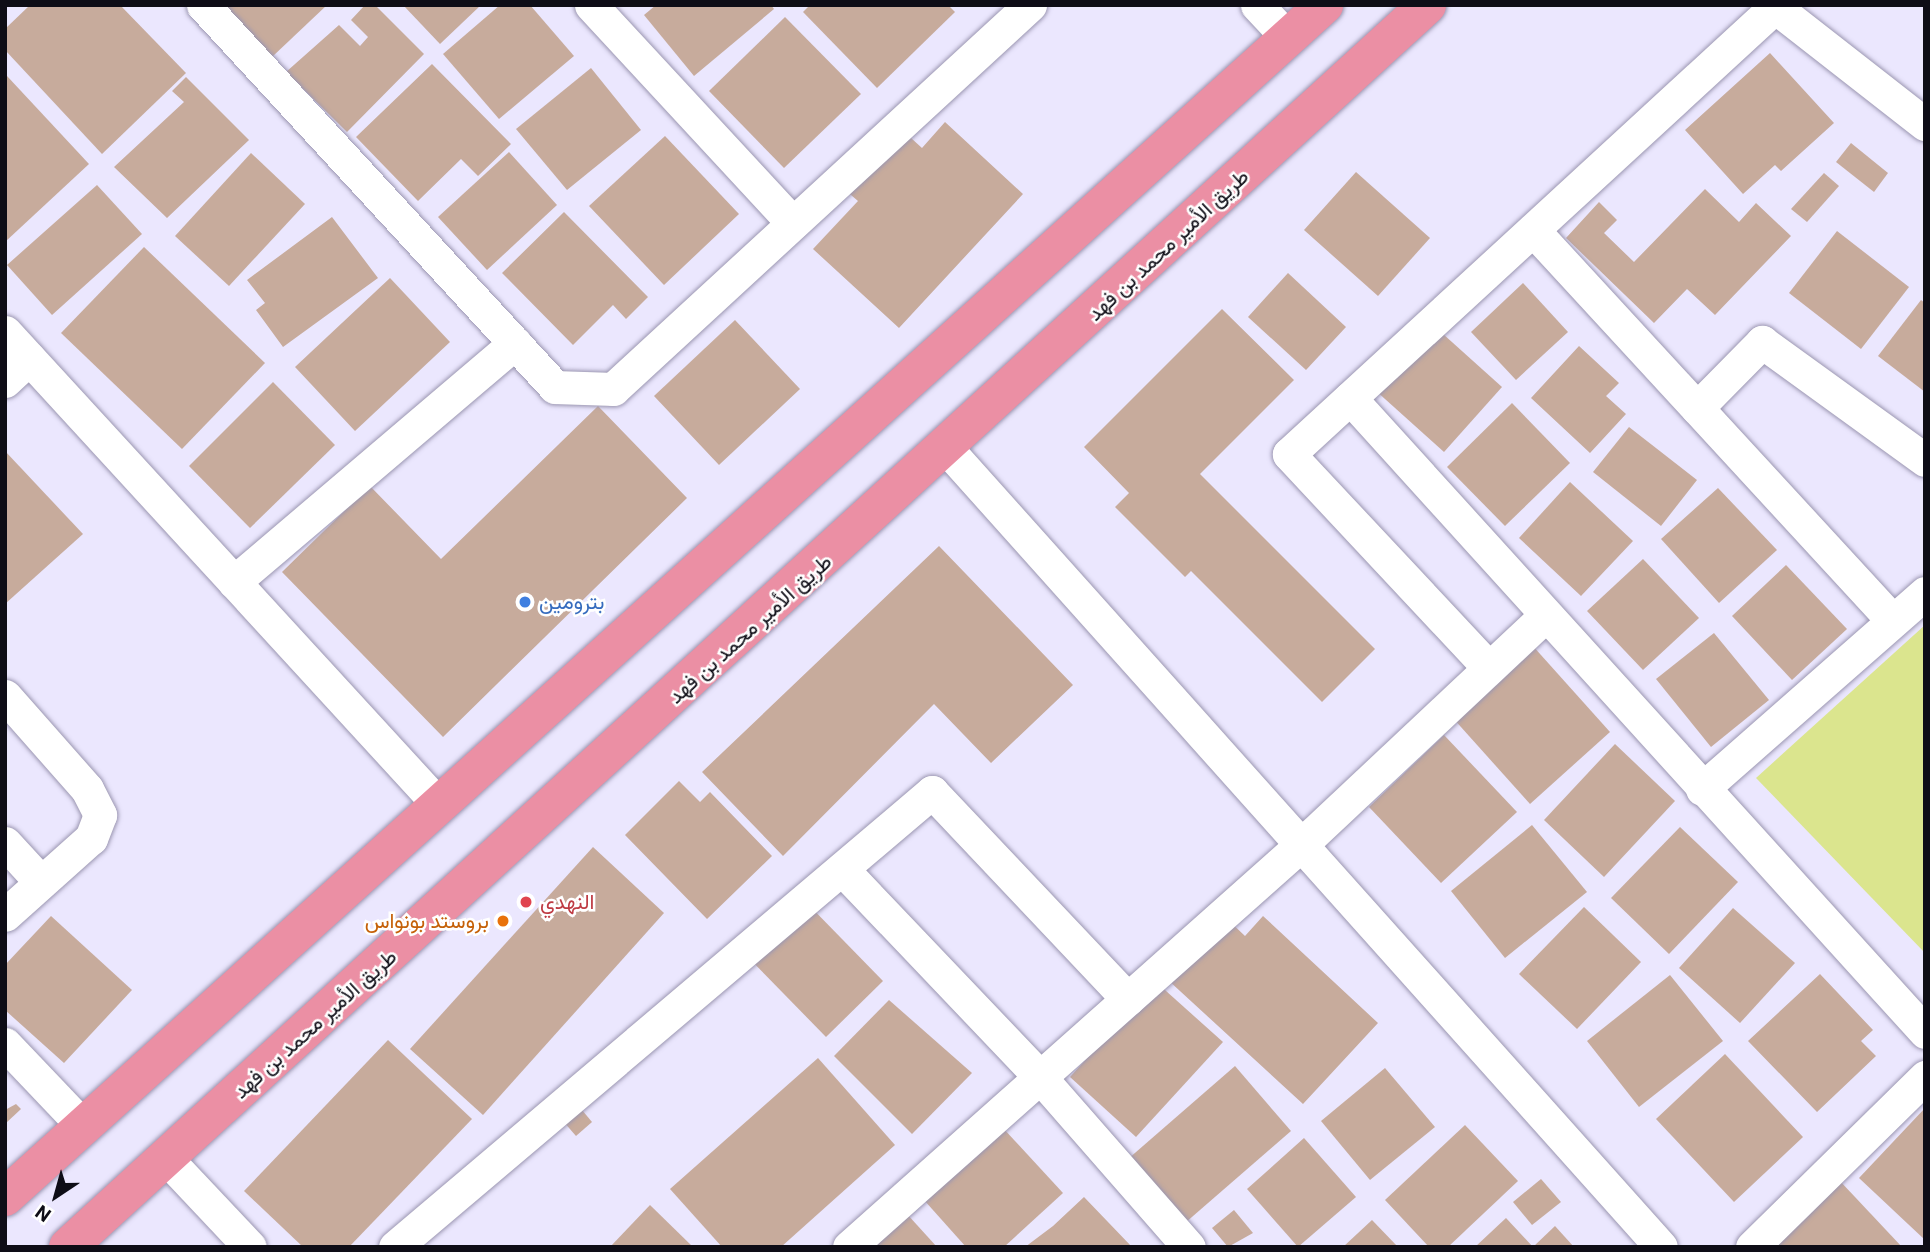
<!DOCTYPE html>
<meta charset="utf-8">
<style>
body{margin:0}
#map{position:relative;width:1930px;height:1252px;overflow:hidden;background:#ebe7fe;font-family:Roboto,Vazirmatn,sans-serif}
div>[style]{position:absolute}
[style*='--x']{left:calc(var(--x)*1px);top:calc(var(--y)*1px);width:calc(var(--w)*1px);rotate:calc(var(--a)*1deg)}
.green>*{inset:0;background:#dbe58e}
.building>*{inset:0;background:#c7ab9c}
.roads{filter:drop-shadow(0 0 2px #9b96b1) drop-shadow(0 0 2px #9b96b1)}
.minor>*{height:33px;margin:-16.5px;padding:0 16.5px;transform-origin:16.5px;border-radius:16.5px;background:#fff}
.motorway>*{height:38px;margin:-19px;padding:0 19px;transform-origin:19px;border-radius:19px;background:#eb8fa4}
.dots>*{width:19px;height:19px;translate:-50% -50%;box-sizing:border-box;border:4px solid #fff;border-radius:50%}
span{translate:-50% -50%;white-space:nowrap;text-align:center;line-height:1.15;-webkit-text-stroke:5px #fff;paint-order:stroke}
.street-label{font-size:21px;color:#0e0d16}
.shop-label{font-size:21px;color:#366cbe}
.left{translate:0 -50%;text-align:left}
.health-label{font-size:21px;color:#be3a42}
.food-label{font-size:21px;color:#c56008}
.right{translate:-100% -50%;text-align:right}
.frame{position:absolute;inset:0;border:7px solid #0e0d16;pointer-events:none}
.north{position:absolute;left:21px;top:1161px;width:70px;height:70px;-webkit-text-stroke:5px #fff;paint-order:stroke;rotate:216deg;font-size:19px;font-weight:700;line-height:28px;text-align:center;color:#0e0d16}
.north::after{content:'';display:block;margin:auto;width:24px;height:32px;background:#0e0d16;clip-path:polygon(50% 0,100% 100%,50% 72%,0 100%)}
</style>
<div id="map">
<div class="green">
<i style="clip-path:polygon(1925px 625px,1925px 953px,1756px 778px)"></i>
</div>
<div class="building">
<i style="clip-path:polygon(30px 5px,120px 5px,186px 73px,102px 154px,5px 50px,5px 29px)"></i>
<i style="clip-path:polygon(223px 5px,327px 5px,272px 57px)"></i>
<i style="clip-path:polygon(365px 5px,375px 5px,424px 54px,347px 132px,286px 72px,339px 25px,360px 46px,368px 37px,351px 20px)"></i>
<i style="clip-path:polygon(403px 5px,481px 5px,440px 44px)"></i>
<i style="clip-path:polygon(500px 5px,530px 5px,574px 56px,499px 119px,443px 54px)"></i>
<i style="clip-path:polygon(656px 5px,771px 5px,774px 9px,694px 76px,644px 15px)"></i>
<i style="clip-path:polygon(810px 5px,948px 5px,955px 12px,877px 88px,803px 12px)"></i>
<i style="clip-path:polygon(785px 17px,861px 94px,784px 168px,709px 91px)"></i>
<i style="clip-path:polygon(1770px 53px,1834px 123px,1781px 171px,1775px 165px,1743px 194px,1685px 130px)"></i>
<i style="clip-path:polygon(432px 64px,511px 144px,478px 176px,461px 159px,418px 201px,356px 137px)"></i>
<i style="clip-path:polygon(591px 68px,641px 130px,567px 190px,516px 129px)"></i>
<i style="clip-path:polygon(7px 76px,89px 164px,5px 242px,5px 78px)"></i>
<i style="clip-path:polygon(186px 77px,249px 140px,167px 218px,114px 167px,184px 102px,172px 91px)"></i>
<i style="clip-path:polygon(945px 122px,1023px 194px,899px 328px,813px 249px,858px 201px,844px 189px,900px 128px,922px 148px)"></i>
<i style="clip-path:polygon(665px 136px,739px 214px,664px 285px,589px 206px)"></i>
<i style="clip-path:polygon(1851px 143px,1888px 173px,1874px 192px,1836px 162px)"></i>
<i style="clip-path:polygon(509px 152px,557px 205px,487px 270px,438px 217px)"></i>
<i style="clip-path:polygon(251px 153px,305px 204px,229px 286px,175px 236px)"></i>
<i style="clip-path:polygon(1356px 172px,1430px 238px,1378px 296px,1304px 230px)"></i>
<i style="clip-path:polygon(1824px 173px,1839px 186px,1807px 222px,1791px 209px)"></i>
<i style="clip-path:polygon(97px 185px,142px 234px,52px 315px,7px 265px)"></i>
<i style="clip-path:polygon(1705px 189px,1739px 222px,1756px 203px,1791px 236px,1715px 315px,1687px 289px,1654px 323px,1566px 238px,1599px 202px,1617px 220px,1604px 233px,1634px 262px)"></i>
<i style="clip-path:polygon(564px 212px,648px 297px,626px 319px,613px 305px,573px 345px,502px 273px)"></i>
<i style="clip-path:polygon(332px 217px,378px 278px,283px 347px,256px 310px,265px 303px,247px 280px)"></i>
<i style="clip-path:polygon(1837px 231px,1909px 287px,1861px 349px,1789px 293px)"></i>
<i style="clip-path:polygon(144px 247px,265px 363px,182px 449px,61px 333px)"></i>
<i style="clip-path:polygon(1288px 273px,1346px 327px,1306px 370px,1248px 317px)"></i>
<i style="clip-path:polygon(390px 278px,450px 342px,355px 431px,295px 367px)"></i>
<i style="clip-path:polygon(1523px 283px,1568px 332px,1516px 380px,1471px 332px)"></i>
<i style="clip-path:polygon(1921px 300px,1925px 303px,1925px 392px,1878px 356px)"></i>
<i style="clip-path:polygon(1222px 309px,1294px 380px,1200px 474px,1375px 649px,1322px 702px,1191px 571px,1185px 577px,1115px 507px,1129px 493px,1084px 447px)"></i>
<i style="clip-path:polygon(735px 320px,800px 389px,719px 465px,654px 396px)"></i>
<i style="clip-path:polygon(1433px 325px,1502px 387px,1444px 452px,1375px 390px)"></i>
<i style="clip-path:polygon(1579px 346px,1619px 383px,1606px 396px,1626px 414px,1590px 453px,1531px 398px)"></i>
<i style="clip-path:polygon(273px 382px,335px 445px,250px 528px,189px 466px)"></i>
<i style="clip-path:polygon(1512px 403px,1570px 463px,1505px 526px,1447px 467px)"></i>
<i style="clip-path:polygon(598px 406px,687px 498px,443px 737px,282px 572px,370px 486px,441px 559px)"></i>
<i style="clip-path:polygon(1629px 427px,1697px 480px,1661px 526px,1593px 472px)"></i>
<i style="clip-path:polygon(5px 451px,83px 534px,5px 604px)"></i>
<i style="clip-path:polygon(1570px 482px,1633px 541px,1581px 596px,1519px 538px)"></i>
<i style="clip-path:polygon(1718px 488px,1777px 550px,1719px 603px,1661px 539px)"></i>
<i style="clip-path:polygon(939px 546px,1073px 685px,991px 763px,934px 704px,783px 856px,702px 772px)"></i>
<i style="clip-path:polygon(1643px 559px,1699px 618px,1643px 670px,1587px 611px)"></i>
<i style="clip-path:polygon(1786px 565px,1847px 629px,1792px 680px,1732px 616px)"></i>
<i style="clip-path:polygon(1714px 633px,1769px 700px,1711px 747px,1656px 679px)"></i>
<i style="clip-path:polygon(1532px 645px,1610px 732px,1530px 804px,1452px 717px)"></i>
<i style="clip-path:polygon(1444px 735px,1517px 812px,1441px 883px,1369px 807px)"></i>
<i style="clip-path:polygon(1615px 744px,1675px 801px,1604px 877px,1544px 820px)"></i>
<i style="clip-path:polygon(679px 781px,700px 802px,710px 792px,772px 856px,707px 919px,625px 835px)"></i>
<i style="clip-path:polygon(1532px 825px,1587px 892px,1505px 958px,1451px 891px)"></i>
<i style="clip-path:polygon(1680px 827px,1738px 882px,1669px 954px,1611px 898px)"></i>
<i style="clip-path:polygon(593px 847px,664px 913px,483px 1115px,410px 1049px)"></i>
<i style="clip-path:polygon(801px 897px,883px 981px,826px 1037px,743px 952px)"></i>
<i style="clip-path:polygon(1584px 907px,1641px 962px,1577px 1029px,1519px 974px)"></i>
<i style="clip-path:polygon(1733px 908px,1795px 963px,1740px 1023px,1679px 968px)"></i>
<i style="clip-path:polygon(51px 916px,132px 990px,64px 1063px,5px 1010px,5px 965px)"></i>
<i style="clip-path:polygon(1263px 916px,1378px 1023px,1303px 1104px,1168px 980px,1226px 918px,1245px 936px)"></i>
<i style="clip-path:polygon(1820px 974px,1873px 1030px,1861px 1041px,1876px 1056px,1817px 1112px,1748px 1041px)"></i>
<i style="clip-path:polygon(1670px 975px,1723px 1041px,1639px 1107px,1587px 1041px)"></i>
<i style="clip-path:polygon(1156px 982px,1223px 1042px,1136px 1137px,1070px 1077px)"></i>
<i style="clip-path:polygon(889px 1000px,972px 1073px,912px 1134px,834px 1056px)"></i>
<i style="clip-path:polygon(388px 1040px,472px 1119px,349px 1247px,303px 1247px,244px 1191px)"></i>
<i style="clip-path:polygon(1725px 1054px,1803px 1137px,1734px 1202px,1656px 1119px)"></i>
<i style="clip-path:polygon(818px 1058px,895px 1145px,781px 1247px,722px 1247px,670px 1189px)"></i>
<i style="clip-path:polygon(1235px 1066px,1291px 1131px,1185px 1223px,1128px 1159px)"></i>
<i style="clip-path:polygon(1385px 1068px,1435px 1127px,1370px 1180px,1321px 1121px)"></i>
<i style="clip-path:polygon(572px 1098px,592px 1122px,576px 1136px,556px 1113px)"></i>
<i style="clip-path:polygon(16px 1104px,21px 1109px,5px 1124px,5px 1110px)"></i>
<i style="clip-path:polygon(1925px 1108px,1925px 1240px,1859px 1178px)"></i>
<i style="clip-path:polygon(1465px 1125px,1518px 1181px,1448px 1247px,1429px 1247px,1385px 1200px)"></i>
<i style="clip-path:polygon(1003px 1128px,1063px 1193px,1004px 1247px,966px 1247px,924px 1200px)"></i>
<i style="clip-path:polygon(1304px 1138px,1356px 1197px,1298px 1247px,1247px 1189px)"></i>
<i style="clip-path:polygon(1541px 1179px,1561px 1202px,1532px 1225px,1513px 1202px)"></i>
<i style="clip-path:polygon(1839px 1180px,1902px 1247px,1769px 1247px)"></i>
<i style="clip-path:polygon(1084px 1197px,1132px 1247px,1025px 1247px,1053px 1226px)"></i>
<i style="clip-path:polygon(650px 1205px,693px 1247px,610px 1247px)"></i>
<i style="clip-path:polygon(1234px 1210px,1253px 1233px,1228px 1247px,1212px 1228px)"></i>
<i style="clip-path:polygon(907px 1214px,937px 1247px,871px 1247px)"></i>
<i style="clip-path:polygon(1506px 1218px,1533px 1247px,1475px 1247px)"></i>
<i style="clip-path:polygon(1372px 1220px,1398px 1247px,1343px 1247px)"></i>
<i style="clip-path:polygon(1555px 1226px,1574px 1247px,1533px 1247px)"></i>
</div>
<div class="roads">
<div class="minor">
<i style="--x:203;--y:5;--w:519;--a:47.34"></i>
<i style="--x:555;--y:387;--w:58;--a:2"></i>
<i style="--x:613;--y:389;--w:567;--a:-42.64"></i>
<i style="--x:591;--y:5;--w:297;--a:47.2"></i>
<i style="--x:1257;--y:5;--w:45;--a:46.8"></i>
<i style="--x:1533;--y:230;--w:531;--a:47.36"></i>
<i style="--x:5;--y:332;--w:639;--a:47.47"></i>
<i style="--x:5;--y:381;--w:33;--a:-43"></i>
<i style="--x:1350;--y:398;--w:856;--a:47.79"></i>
<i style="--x:1697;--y:408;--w:93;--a:-45.4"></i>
<i style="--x:1762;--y:342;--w:201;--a:35.9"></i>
<i style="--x:948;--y:450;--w:1069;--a:48.18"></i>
<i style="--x:234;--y:582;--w:369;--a:-40.4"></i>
<i style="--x:1489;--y:668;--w:293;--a:-133.1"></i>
<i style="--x:1289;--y:454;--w:660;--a:-42.61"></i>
<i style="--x:1775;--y:7;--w:190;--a:38"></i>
<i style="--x:5;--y:696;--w:124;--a:48.6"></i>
<i style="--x:87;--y:789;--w:29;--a:63"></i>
<i style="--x:100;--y:815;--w:25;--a:111"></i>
<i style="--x:91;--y:838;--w:115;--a:138.2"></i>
<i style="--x:1702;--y:789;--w:297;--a:-41.3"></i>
<i style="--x:5;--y:843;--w:52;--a:47.4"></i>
<i style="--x:842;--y:869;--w:287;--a:46.4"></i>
<i style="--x:1040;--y:1077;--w:226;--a:48.8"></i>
<i style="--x:5;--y:1044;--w:113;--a:46.4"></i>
<i style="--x:166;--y:1158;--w:122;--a:46.7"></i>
<i style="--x:395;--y:1247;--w:704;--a:-40.27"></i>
<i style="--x:932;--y:792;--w:285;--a:46.6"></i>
<i style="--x:849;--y:1247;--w:605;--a:-41.65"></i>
<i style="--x:1301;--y:845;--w:333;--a:-43.2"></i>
<i style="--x:1752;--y:1247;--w:243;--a:-44.5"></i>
</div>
<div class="motorway">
<i style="--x:5;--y:1197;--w:1778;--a:-42.1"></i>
<i style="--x:68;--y:1247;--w:1841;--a:-42.42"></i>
</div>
</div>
<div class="dots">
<i style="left:525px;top:602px;background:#3f7fe0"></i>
<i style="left:526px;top:902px;background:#e0444e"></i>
<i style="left:503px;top:921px;background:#e8710a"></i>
</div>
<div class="street-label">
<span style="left:1168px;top:245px;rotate:-43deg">طريق الأمير محمد بن فهد</span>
<span style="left:750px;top:629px;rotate:-42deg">طريق الأمير محمد بن فهد</span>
<span style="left:315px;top:1024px;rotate:-42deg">طريق الأمير محمد بن فهد</span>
</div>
<div class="shop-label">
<span class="left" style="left:539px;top:602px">بترومين</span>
</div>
<div class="health-label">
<span class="left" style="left:540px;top:902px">النهدي</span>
</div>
<div class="food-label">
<span class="right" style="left:489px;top:921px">بروستد بونواس</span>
</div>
<div class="frame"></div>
<div class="north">N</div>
</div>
